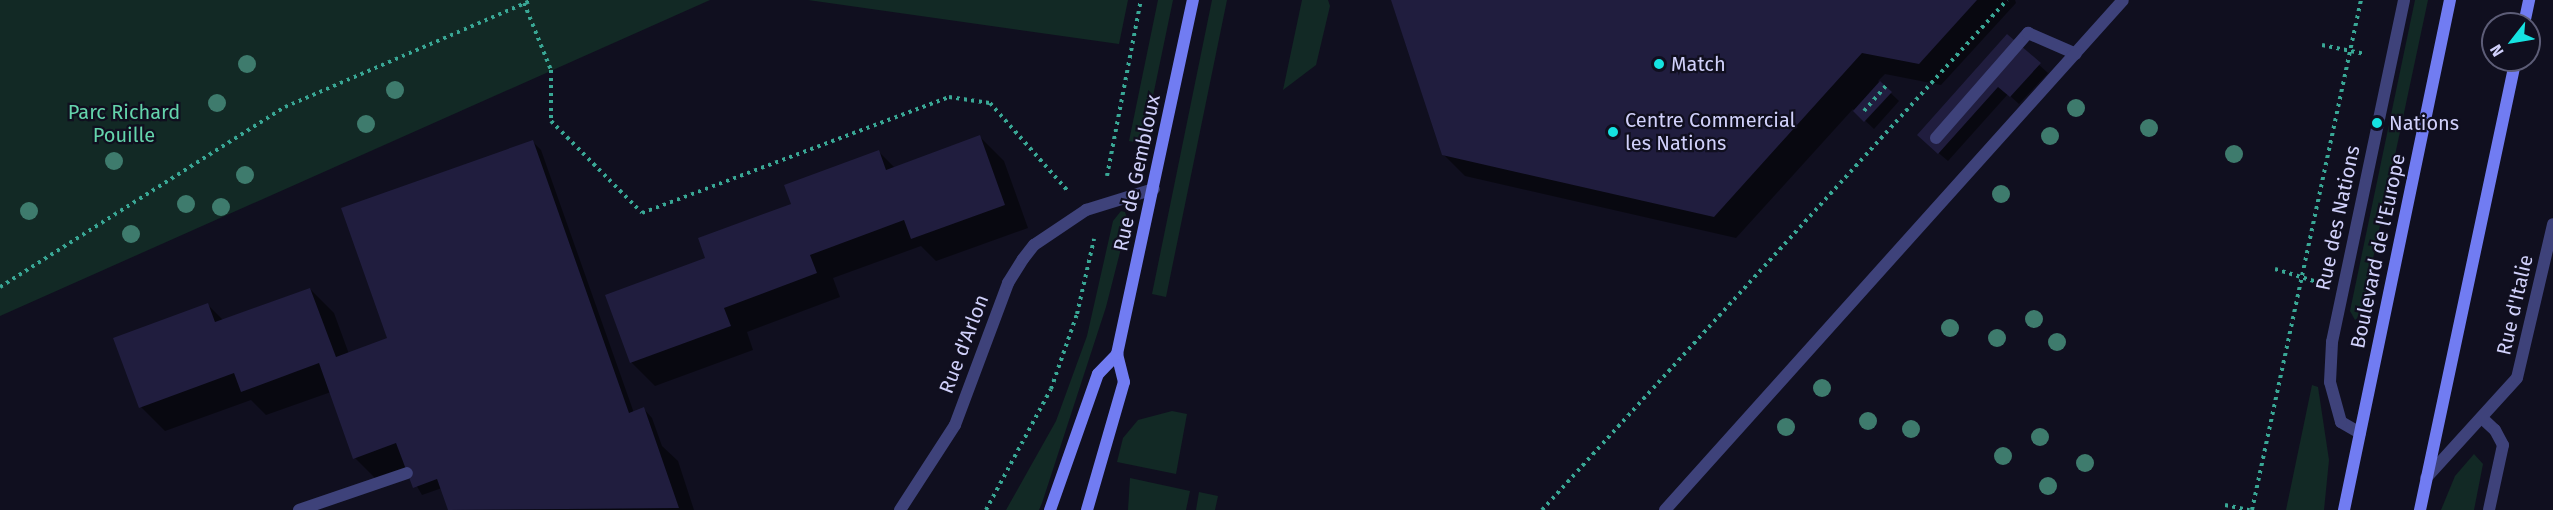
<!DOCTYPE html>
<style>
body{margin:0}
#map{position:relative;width:2553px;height:510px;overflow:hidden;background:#100f1f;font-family:"Fira Sans",sans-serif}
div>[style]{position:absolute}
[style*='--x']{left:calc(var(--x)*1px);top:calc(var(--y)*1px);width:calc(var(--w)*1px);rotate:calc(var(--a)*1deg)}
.green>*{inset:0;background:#122925}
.shadow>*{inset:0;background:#0007}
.building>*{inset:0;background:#201d3e}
.path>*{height:4px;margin-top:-2px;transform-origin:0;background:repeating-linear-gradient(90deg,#39a795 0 3px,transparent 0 7.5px)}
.lane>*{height:12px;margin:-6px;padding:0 6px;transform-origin:6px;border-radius:6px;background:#3e427a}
.street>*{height:12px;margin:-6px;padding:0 6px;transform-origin:6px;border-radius:6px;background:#3e427a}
.secondary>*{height:12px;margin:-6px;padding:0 6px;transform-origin:6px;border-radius:6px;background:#717cf2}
.trees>*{width:18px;height:18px;margin:-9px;border-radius:50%;background:#3e7b6d}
.dots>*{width:16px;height:16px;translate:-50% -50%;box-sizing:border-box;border:3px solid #100f1f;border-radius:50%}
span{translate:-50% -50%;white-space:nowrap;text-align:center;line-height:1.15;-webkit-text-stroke:4.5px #100f1f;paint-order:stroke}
.poi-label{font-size:20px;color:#d1d1fb}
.left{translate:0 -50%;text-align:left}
.park-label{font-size:20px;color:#64d4ac}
.street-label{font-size:20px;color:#d1d1fb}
.north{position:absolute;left:2481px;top:12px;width:60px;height:60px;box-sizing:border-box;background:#100f1f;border:2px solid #5d5d77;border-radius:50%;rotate:239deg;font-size:16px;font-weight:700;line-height:24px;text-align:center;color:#d1d1fb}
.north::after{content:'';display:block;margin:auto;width:21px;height:27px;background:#15e3e1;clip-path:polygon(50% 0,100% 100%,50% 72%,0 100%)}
</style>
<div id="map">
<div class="green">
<i style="clip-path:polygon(0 0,710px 0,0 316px)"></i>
<i style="clip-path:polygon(808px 0,1128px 0,1119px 44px)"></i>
<i style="clip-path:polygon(1158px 0,1173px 0,1143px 144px,1129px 141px)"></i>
<i style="clip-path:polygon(1212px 0,1227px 0,1166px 297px,1152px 294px)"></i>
<i style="clip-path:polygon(1302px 0,1328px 0,1330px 6px,1316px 65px,1283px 90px)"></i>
<i style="clip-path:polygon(2415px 0,2428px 0,2361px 315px,2355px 320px,2350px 311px)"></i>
<i style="clip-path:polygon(1121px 211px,1125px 212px,1128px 221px,1106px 307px,1042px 503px,1039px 510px,1006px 510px,1056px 421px,1087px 336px,1113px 221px)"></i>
<i style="clip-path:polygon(2312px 385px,2318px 387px,2329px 460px,2324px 510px,2286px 510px)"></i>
<i style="clip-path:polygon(1172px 411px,1187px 414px,1176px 474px,1117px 462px,1123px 438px,1138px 420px)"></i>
<i style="clip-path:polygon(2474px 454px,2483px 464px,2474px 510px,2441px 510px,2455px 476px)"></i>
<i style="clip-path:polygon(1130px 478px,1190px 491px,1186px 510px,1128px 510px)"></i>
<i style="clip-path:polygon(1199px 492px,1218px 496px,1215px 510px,1196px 510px)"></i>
</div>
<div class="shadow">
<i style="clip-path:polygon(1393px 0,2015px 0,2016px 3px,1941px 85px,1885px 74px,1878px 81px,1899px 101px,1874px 129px,1853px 109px,1736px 238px,1465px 176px,1443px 154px)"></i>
<i style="clip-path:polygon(2007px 36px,2048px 73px,2019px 104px,2008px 94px,1948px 161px,1928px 144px)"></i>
<i style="clip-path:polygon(980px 137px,1004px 161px,1028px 228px,936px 261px,921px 246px,833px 278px,840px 297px,747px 332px,753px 350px,655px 386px,631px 362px,707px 259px,879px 152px,895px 168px)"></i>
<i style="clip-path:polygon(533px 142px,541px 150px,634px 413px,644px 409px,652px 418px,662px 446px,678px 461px,694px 510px,450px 510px,442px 488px,422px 495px,408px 471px,379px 482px,355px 458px,331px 392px,266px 415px,251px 400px,165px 431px,141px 407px,208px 305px,224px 321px,310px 289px,334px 313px,349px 354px,387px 340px)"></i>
</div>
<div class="building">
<i style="clip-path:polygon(1391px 0,1977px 0,1919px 64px,1862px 53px,1714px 217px,1442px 155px)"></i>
<i style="clip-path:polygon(2007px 34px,2041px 63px,2010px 97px,1998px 87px,1938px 154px,1917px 135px)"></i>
<i style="clip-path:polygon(1880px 81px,1892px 92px,1864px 122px,1853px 111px)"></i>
<i style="clip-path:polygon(980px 135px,1005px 205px,911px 239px,904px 220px,810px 255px,817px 273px,724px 308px,731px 326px,630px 363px,605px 295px,705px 258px,698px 238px,791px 204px,784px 185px,879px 150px,886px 170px)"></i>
<i style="clip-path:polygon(533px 140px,629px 413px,644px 407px,679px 508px,448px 510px,437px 479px,413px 488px,396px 443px,353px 459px,319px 363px,241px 392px,234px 373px,139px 408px,113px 338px,208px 303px,215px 322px,310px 288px,336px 357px,387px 338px,341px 208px)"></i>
</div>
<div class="path">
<i style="--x:524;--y:3;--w:72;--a:68.1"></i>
<i style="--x:551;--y:70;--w:51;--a:90"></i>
<i style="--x:551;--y:121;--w:129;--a:45.3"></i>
<i style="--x:642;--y:213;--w:328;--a:-20.7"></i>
<i style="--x:949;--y:97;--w:41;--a:8.3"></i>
<i style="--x:990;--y:103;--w:116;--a:48.5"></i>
<i style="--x:2322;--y:45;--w:44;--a:11.8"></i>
<i style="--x:1864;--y:111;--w:33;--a:-49"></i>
<i style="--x:1107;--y:176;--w:179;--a:-79.1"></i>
<i style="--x:2275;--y:269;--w:44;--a:17.2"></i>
<i style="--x:0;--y:287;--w:337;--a:-32.3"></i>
<i style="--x:285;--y:107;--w:269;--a:-23.4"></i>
<i style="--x:2225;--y:505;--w:25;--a:12"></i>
<i style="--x:986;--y:510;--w:137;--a:-61.8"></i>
<i style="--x:1051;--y:389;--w:79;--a:-70.9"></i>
<i style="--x:1077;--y:314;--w:77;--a:-77.2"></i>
<i style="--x:1542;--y:510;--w:690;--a:-47.64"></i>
<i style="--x:2252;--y:510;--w:522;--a:-77.94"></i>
</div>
<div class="lane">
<i style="--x:1936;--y:138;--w:140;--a:-48.8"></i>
<i style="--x:2028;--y:33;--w:52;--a:23.6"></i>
<i style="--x:2360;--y:433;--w:22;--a:-150"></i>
<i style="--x:2341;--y:422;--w:41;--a:-105.4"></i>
<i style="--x:2330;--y:382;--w:40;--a:-87.1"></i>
<i style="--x:2332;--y:342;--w:349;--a:-78.1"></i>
<i style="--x:299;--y:510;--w:114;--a:-18.9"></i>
<i style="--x:900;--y:510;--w:101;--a:-57.1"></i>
<i style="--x:955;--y:425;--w:152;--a:-69.5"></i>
<i style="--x:1008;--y:283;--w:28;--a:-58"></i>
<i style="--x:1023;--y:259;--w:18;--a:-52"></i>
<i style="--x:1034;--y:245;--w:63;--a:-33.9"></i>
<i style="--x:1086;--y:210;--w:71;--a:-17.2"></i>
</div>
<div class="street">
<i style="--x:2483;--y:419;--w:16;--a:43"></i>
<i style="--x:2495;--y:430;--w:17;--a:62"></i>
<i style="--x:2503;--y:445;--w:66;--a:102.2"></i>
<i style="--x:2426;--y:478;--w:135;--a:-47.7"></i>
<i style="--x:2517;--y:378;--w:158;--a:-76.8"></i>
<i style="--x:1665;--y:510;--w:685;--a:-48.07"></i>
</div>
<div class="secondary">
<i style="--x:2524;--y:24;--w:25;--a:-78"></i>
<i style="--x:1050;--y:510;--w:144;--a:-70.6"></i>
<i style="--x:1098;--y:374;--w:28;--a:-46"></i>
<i style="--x:1087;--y:510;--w:133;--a:-73.9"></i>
<i style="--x:1124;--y:382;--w:29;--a:-104"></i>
<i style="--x:1117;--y:354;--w:362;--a:-77.9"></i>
<i style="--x:2344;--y:510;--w:521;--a:-78.26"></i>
<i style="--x:2420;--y:510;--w:460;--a:-78"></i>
</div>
<div class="trees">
<i style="left:247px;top:64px"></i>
<i style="left:395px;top:90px"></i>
<i style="left:217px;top:103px"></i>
<i style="left:2076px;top:108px"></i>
<i style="left:366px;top:124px"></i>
<i style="left:2149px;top:128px"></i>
<i style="left:2050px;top:136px"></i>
<i style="left:2234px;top:154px"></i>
<i style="left:114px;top:161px"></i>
<i style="left:245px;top:175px"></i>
<i style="left:2001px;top:194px"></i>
<i style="left:186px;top:204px"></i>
<i style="left:221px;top:207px"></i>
<i style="left:29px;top:211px"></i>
<i style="left:131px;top:234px"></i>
<i style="left:2034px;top:319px"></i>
<i style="left:1950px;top:328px"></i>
<i style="left:1997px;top:338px"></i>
<i style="left:2057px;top:342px"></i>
<i style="left:1822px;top:388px"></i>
<i style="left:1868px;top:421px"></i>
<i style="left:1786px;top:427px"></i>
<i style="left:1911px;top:429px"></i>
<i style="left:2040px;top:437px"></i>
<i style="left:2003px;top:456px"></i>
<i style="left:2085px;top:463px"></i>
<i style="left:2048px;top:486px"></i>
</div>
<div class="dots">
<i style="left:1659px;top:64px;background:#15e3e1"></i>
<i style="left:2377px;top:123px;background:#15e3e1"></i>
<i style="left:1613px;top:132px;background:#15e3e1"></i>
</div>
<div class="poi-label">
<span class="left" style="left:1671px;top:64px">Match</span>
<span class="left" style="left:1625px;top:132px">Centre Commercial<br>les Nations</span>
<span class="left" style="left:2389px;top:123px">Nations</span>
</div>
<div class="park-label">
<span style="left:124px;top:124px">Parc Richard<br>Pouille</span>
</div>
<div class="street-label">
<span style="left:1137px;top:173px;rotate:-78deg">Rue de Gembloux</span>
<span style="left:2338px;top:218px;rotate:-78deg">Rue des Nations</span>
<span style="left:2378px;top:251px;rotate:-78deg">Boulevard de l'Europe</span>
<span style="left:2515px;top:305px;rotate:-77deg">Rue d'Italie</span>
<span style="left:964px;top:344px;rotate:-69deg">Rue d'Arlon</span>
</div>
<div class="north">N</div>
</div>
